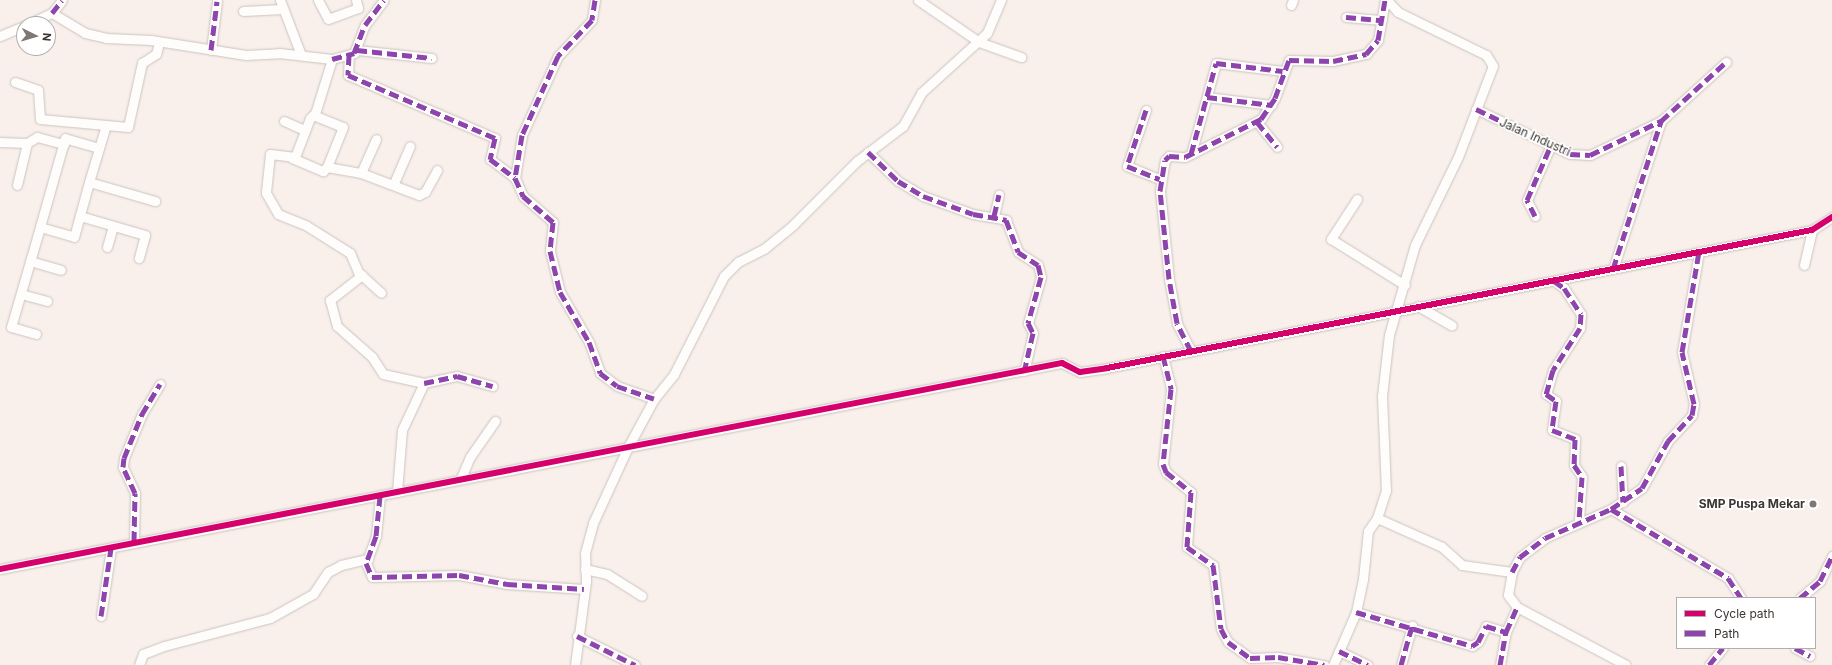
<!DOCTYPE html>
<style>
body{margin:0}
#map{position:relative;width:1832px;height:665px;overflow:hidden;background:#f9f0eb;font-family:Inter,sans-serif}
div>[style]{position:absolute}
[style*='--x']{left:calc(var(--x)*1px);top:calc(var(--y)*1px);width:calc(var(--w)*1px);rotate:calc(var(--a)*1deg)}
.roads{filter:drop-shadow(0 0 1px #cac3bf) drop-shadow(0 0 1px #cac3bf)}
.street>*{height:9px;margin:-4.5px;padding:0 4.5px;transform-origin:4.5px;border-radius:4.5px;background:#fefdfc}
.quiet>*{height:5px;margin-top:-2.5px;transform-origin:0;background:repeating-linear-gradient(90deg,#8e44ad 0 10px,transparent 0 15px)}
.cycleway>*{height:6px;margin:-3px;padding:0 3px;transform-origin:3px;border-radius:3px;background:#d6006c}
.dots>*{width:11px;height:11px;translate:-50% -50%;box-sizing:border-box;border:2px solid #fff;border-radius:50%}
span{translate:-50% -50%;white-space:nowrap;text-align:center;line-height:1.15;-webkit-text-stroke:3.5px #fff;paint-order:stroke}
.street-label{font-size:12px;color:#3c3632}
.poi-label{font-size:12px;color:#3c3632;font-weight:700}
.right{translate:-100% -50%;text-align:right}
.legend{position:absolute;left:1676px;top:597px;width:140px;height:52px;box-sizing:border-box;background:#fff;border:1px solid #b1afad;margin:0;padding:5px 7px;list-style:none;font-size:12px;color:#3c3632}
.legend li{display:flex;align-items:center;gap:8px;height:20px}
.legend b{width:20px;border:1px solid #b1afad}
.north{position:absolute;left:16px;top:16px;width:40px;height:40px;box-sizing:border-box;background:#fff;border:1px solid #b1afad;border-radius:50%;rotate:95deg;font-size:11px;font-weight:700;line-height:16px;text-align:center;color:#3c3632}
.north::after{content:'';display:block;margin:auto;width:14px;height:18px;background:#7e7773;clip-path:polygon(50% 0,100% 100%,50% 72%,0 100%)}
</style>
<div id="map">
<div class="roads">
<div class="street">
<i style="--x:280;--y:0;--w:59;--a:69.1"></i>
<i style="--x:318;--y:0;--w:21;--a:62"></i>
<i style="--x:328;--y:19;--w:32;--a:-20"></i>
<i style="--x:358;--y:8;--w:8;--a:-104"></i>
<i style="--x:595;--y:0;--w:20;--a:99"></i>
<i style="--x:592;--y:20;--w:50;--a:133.4"></i>
<i style="--x:558;--y:56;--w:87;--a:114.5"></i>
<i style="--x:522;--y:135;--w:44;--a:99.2"></i>
<i style="--x:515;--y:178;--w:20;--a:66"></i>
<i style="--x:523;--y:196;--w:40;--a:41"></i>
<i style="--x:553;--y:222;--w:29;--a:96"></i>
<i style="--x:550;--y:251;--w:42;--a:76.3"></i>
<i style="--x:560;--y:292;--w:58;--a:59.9"></i>
<i style="--x:589;--y:342;--w:33;--a:70"></i>
<i style="--x:600;--y:373;--w:21;--a:37"></i>
<i style="--x:617;--y:386;--w:39;--a:19"></i>
<i style="--x:918;--y:0;--w:74;--a:34.5"></i>
<i style="--x:979;--y:42;--w:45;--a:19.7"></i>
<i style="--x:1291;--y:5;--w:5;--a:-68"></i>
<i style="--x:243;--y:11;--w:40;--a:-2.9"></i>
<i style="--x:52;--y:13;--w:16;--a:-52"></i>
<i style="--x:1346;--y:17;--w:36;--a:5"></i>
<i style="--x:28;--y:24;--w:26;--a:-25"></i>
<i style="--x:52;--y:13;--w:39;--a:31"></i>
<i style="--x:85;--y:33;--w:22;--a:13"></i>
<i style="--x:106;--y:38;--w:45;--a:2.5"></i>
<i style="--x:151;--y:40;--w:96;--a:9"></i>
<i style="--x:246;--y:55;--w:33;--a:-3"></i>
<i style="--x:279;--y:53;--w:53;--a:6.5"></i>
<i style="--x:332;--y:59;--w:23;--a:-15"></i>
<i style="--x:354;--y:53;--w:30;--a:-69"></i>
<i style="--x:365;--y:25;--w:31;--a:-53"></i>
<i style="--x:0;--y:36;--w:26;--a:-23"></i>
<i style="--x:211;--y:50;--w:49;--a:-83"></i>
<i style="--x:357;--y:50;--w:75;--a:6.1"></i>
<i style="--x:349;--y:55;--w:20;--a:93"></i>
<i style="--x:348;--y:75;--w:160;--a:23.2"></i>
<i style="--x:495;--y:138;--w:22;--a:103"></i>
<i style="--x:490;--y:159;--w:31;--a:37"></i>
<i style="--x:332;--y:59;--w:58;--a:107.2"></i>
<i style="--x:315;--y:114;--w:6;--a:141"></i>
<i style="--x:310;--y:118;--w:42;--a:111"></i>
<i style="--x:295;--y:157;--w:25;--a:-173"></i>
<i style="--x:270;--y:154;--w:39;--a:96"></i>
<i style="--x:266;--y:193;--w:24;--a:60"></i>
<i style="--x:278;--y:214;--w:31;--a:22"></i>
<i style="--x:307;--y:226;--w:51;--a:32.1"></i>
<i style="--x:350;--y:253;--w:21;--a:67"></i>
<i style="--x:358;--y:272;--w:31;--a:42"></i>
<i style="--x:15;--y:82;--w:24;--a:19"></i>
<i style="--x:38;--y:90;--w:29;--a:86"></i>
<i style="--x:40;--y:119;--w:88;--a:5.2"></i>
<i style="--x:128;--y:127;--w:66;--a:-77.7"></i>
<i style="--x:142;--y:63;--w:17;--a:-33"></i>
<i style="--x:156;--y:54;--w:11;--a:-75"></i>
<i style="--x:1207;--y:97;--w:65;--a:7"></i>
<i style="--x:1476;--y:109;--w:104;--a:25.6"></i>
<i style="--x:1570;--y:154;--w:20;--a:3"></i>
<i style="--x:1590;--y:155;--w:79;--a:-25.6"></i>
<i style="--x:1661;--y:121;--w:88;--a:-42.2"></i>
<i style="--x:1146;--y:110;--w:59;--a:108.7"></i>
<i style="--x:1127;--y:166;--w:35;--a:22"></i>
<i style="--x:313;--y:115;--w:32;--a:22"></i>
<i style="--x:343;--y:127;--w:43;--a:111.8"></i>
<i style="--x:327;--y:167;--w:35;--a:10"></i>
<i style="--x:361;--y:173;--w:62;--a:20.8"></i>
<i style="--x:419;--y:195;--w:7;--a:-27"></i>
<i style="--x:425;--y:192;--w:25;--a:-61"></i>
<i style="--x:284;--y:121;--w:22;--a:24"></i>
<i style="--x:1257;--y:122;--w:32;--a:51"></i>
<i style="--x:0;--y:142;--w:27;--a:2"></i>
<i style="--x:99;--y:148;--w:35;--a:-164"></i>
<i style="--x:65;--y:138;--w:92;--a:105.7"></i>
<i style="--x:40;--y:227;--w:35;--a:16"></i>
<i style="--x:74;--y:237;--w:57;--a:-74.7"></i>
<i style="--x:89;--y:182;--w:59;--a:-73.4"></i>
<i style="--x:868;--y:152;--w:42;--a:44"></i>
<i style="--x:898;--y:181;--w:29;--a:31"></i>
<i style="--x:923;--y:196;--w:53;--a:19.8"></i>
<i style="--x:973;--y:214;--w:34;--a:10"></i>
<i style="--x:1006;--y:220;--w:34;--a:69"></i>
<i style="--x:1018;--y:252;--w:24;--a:33"></i>
<i style="--x:1038;--y:265;--w:12;--a:76"></i>
<i style="--x:1041;--y:277;--w:48;--a:105.8"></i>
<i style="--x:1028;--y:323;--w:11;--a:63"></i>
<i style="--x:1033;--y:333;--w:39;--a:103"></i>
<i style="--x:1191;--y:154;--w:94;--a:-74.6"></i>
<i style="--x:1216;--y:63;--w:67;--a:6.8"></i>
<i style="--x:292;--y:158;--w:34;--a:23"></i>
<i style="--x:323;--y:171;--w:6;--a:-45"></i>
<i style="--x:361;--y:173;--w:37;--a:-66"></i>
<i style="--x:89;--y:182;--w:69;--a:16.1"></i>
<i style="--x:394;--y:183;--w:40;--a:-66.6"></i>
<i style="--x:17;--y:185;--w:43;--a:-76.6"></i>
<i style="--x:27;--y:143;--w:12;--a:-31"></i>
<i style="--x:37;--y:137;--w:28;--a:15"></i>
<i style="--x:1357;--y:199;--w:48;--a:123"></i>
<i style="--x:1331;--y:239;--w:87;--a:31.9"></i>
<i style="--x:80;--y:216;--w:68;--a:16.3"></i>
<i style="--x:145;--y:235;--w:24;--a:105"></i>
<i style="--x:994;--y:216;--w:22;--a:-77"></i>
<i style="--x:1535;--y:216;--w:18;--a:-117"></i>
<i style="--x:1527;--y:200;--w:60;--a:-66.4"></i>
<i style="--x:107;--y:247;--w:22;--a:-74"></i>
<i style="--x:30;--y:261;--w:32;--a:16"></i>
<i style="--x:1804;--y:265;--w:36;--a:-77"></i>
<i style="--x:1613;--y:269;--w:156;--a:-72"></i>
<i style="--x:362;--y:275;--w:41;--a:142"></i>
<i style="--x:330;--y:300;--w:27;--a:75"></i>
<i style="--x:337;--y:326;--w:47;--a:41.5"></i>
<i style="--x:372;--y:357;--w:20;--a:57"></i>
<i style="--x:383;--y:374;--w:42;--a:12.4"></i>
<i style="--x:1554;--y:281;--w:12;--a:35"></i>
<i style="--x:1564;--y:288;--w:31;--a:57"></i>
<i style="--x:1581;--y:314;--w:14;--a:94"></i>
<i style="--x:1580;--y:328;--w:50;--a:122.7"></i>
<i style="--x:1553;--y:370;--w:25;--a:106"></i>
<i style="--x:1546;--y:394;--w:12;--a:35"></i>
<i style="--x:1556;--y:401;--w:29;--a:98"></i>
<i style="--x:1552;--y:430;--w:25;--a:21"></i>
<i style="--x:1575;--y:439;--w:26;--a:92"></i>
<i style="--x:1574;--y:465;--w:14;--a:56"></i>
<i style="--x:1582;--y:477;--w:43;--a:94"></i>
<i style="--x:21;--y:294;--w:27;--a:15"></i>
<i style="--x:1418;--y:306;--w:39;--a:30"></i>
<i style="--x:36;--y:334;--w:26;--a:-164"></i>
<i style="--x:11;--y:327;--w:104;--a:-73.8"></i>
<i style="--x:1191;--y:351;--w:31;--a:-117"></i>
<i style="--x:1177;--y:323;--w:45;--a:-100.3"></i>
<i style="--x:1169;--y:279;--w:88;--a:-95.8"></i>
<i style="--x:1160;--y:191;--w:31;--a:-81"></i>
<i style="--x:1165;--y:160;--w:6;--a:-45"></i>
<i style="--x:1169;--y:156;--w:16;--a:4"></i>
<i style="--x:1185;--y:157;--w:85;--a:-26.6"></i>
<i style="--x:1261;--y:119;--w:25;--a:-56"></i>
<i style="--x:1275;--y:98;--w:40;--a:-69.8"></i>
<i style="--x:1289;--y:60;--w:44;--a:1.3"></i>
<i style="--x:1333;--y:61;--w:34;--a:-12"></i>
<i style="--x:1366;--y:54;--w:18;--a:-49"></i>
<i style="--x:1378;--y:40;--w:41;--a:-80.1"></i>
<i style="--x:1163;--y:356;--w:34;--a:76"></i>
<i style="--x:1171;--y:389;--w:75;--a:96.1"></i>
<i style="--x:1163;--y:464;--w:9;--a:69"></i>
<i style="--x:1166;--y:472;--w:32;--a:39"></i>
<i style="--x:1191;--y:492;--w:55;--a:94.2"></i>
<i style="--x:1187;--y:547;--w:32;--a:35"></i>
<i style="--x:1213;--y:565;--w:64;--a:82.9"></i>
<i style="--x:1221;--y:629;--w:15;--a:62"></i>
<i style="--x:1228;--y:642;--w:27;--a:36"></i>
<i style="--x:1250;--y:658;--w:28;--a:-2"></i>
<i style="--x:1278;--y:657;--w:47;--a:9.9"></i>
<i style="--x:1621;--y:466;--w:36;--a:87"></i>
<i style="--x:461;--y:478;--w:23;--a:-67"></i>
<i style="--x:470;--y:457;--w:44;--a:-55.2"></i>
<i style="--x:397;--y:492;--w:62;--a:-85.4"></i>
<i style="--x:402;--y:430;--w:52;--a:-64.9"></i>
<i style="--x:424;--y:383;--w:34;--a:-12"></i>
<i style="--x:457;--y:376;--w:37;--a:16"></i>
<i style="--x:380;--y:496;--w:40;--a:95.7"></i>
<i style="--x:376;--y:536;--w:29;--a:110"></i>
<i style="--x:366;--y:563;--w:15;--a:67"></i>
<i style="--x:372;--y:577;--w:87;--a:-1.3"></i>
<i style="--x:459;--y:575;--w:49;--a:10.6"></i>
<i style="--x:507;--y:584;--w:77;--a:3.7"></i>
<i style="--x:1611;--y:509;--w:136;--a:30.5"></i>
<i style="--x:1728;--y:578;--w:24;--a:57"></i>
<i style="--x:1377;--y:518;--w:71;--a:24"></i>
<i style="--x:1442;--y:547;--w:27;--a:42"></i>
<i style="--x:1462;--y:565;--w:50;--a:8"></i>
<i style="--x:1512;--y:572;--w:23;--a:100"></i>
<i style="--x:1508;--y:595;--w:15;--a:53"></i>
<i style="--x:1517;--y:607;--w:123;--a:28"></i>
<i style="--x:134;--y:541;--w:48;--a:-88.8"></i>
<i style="--x:135;--y:493;--w:29;--a:-115"></i>
<i style="--x:123;--y:467;--w:9;--a:-84"></i>
<i style="--x:124;--y:458;--w:48;--a:-67.8"></i>
<i style="--x:142;--y:414;--w:35;--a:-59"></i>
<i style="--x:0;--y:569;--w:1082;--a:-10.98"></i>
<i style="--x:1062;--y:363;--w:20;--a:27"></i>
<i style="--x:1080;--y:372;--w:27;--a:-8"></i>
<i style="--x:1107;--y:368;--w:718;--a:-11.08"></i>
<i style="--x:1812;--y:230;--w:24;--a:-33"></i>
<i style="--x:585;--y:569;--w:23;--a:13"></i>
<i style="--x:607;--y:574;--w:41;--a:32.2"></i>
<i style="--x:1512;--y:572;--w:17;--a:-62"></i>
<i style="--x:1520;--y:557;--w:31;--a:-37"></i>
<i style="--x:1545;--y:538;--w:72;--a:-23.7"></i>
<i style="--x:1611;--y:509;--w:37;--a:-34"></i>
<i style="--x:1642;--y:488;--w:54;--a:-61"></i>
<i style="--x:1668;--y:441;--w:35;--a:-47"></i>
<i style="--x:1692;--y:415;--w:11;--a:-80"></i>
<i style="--x:1694;--y:404;--w:53;--a:-103"></i>
<i style="--x:1682;--y:352;--w:102;--a:-80.4"></i>
<i style="--x:1800;--y:598;--w:26;--a:-40"></i>
<i style="--x:1820;--y:581;--w:28;--a:-64"></i>
<i style="--x:1356;--y:612;--w:121;--a:16.3"></i>
<i style="--x:1472;--y:646;--w:7;--a:-34"></i>
<i style="--x:1478;--y:642;--w:18;--a:-63"></i>
<i style="--x:1486;--y:626;--w:21;--a:17"></i>
<i style="--x:1506;--y:632;--w:27;--a:-66"></i>
<i style="--x:101;--y:616;--w:69;--a:-81.6"></i>
<i style="--x:577;--y:636;--w:65;--a:26.6"></i>
<i style="--x:1795;--y:648;--w:17;--a:28"></i>
<i style="--x:1339;--y:651;--w:32;--a:26"></i>
<i style="--x:139;--y:665;--w:12;--a:-70"></i>
<i style="--x:143;--y:654;--w:22;--a:-21"></i>
<i style="--x:164;--y:646;--w:110;--a:-14.8"></i>
<i style="--x:270;--y:618;--w:49;--a:-29.2"></i>
<i style="--x:313;--y:594;--w:27;--a:-56"></i>
<i style="--x:328;--y:572;--w:15;--a:-28"></i>
<i style="--x:341;--y:565;--w:28;--a:-13"></i>
<i style="--x:575;--y:665;--w:85;--a:-82.5"></i>
<i style="--x:586;--y:581;--w:28;--a:-92"></i>
<i style="--x:585;--y:553;--w:31;--a:-75"></i>
<i style="--x:593;--y:523;--w:84;--a:-65.3"></i>
<i style="--x:628;--y:447;--w:55;--a:-61.6"></i>
<i style="--x:654;--y:399;--w:32;--a:-51"></i>
<i style="--x:674;--y:374;--w:110;--a:-63"></i>
<i style="--x:724;--y:276;--w:20;--a:-45"></i>
<i style="--x:738;--y:262;--w:30;--a:-27"></i>
<i style="--x:765;--y:248;--w:36;--a:-39"></i>
<i style="--x:793;--y:225;--w:91;--a:-45"></i>
<i style="--x:857;--y:161;--w:58;--a:-37.3"></i>
<i style="--x:903;--y:126;--w:38;--a:-61"></i>
<i style="--x:921;--y:93;--w:89;--a:-42.3"></i>
<i style="--x:987;--y:33;--w:36;--a:-67"></i>
<i style="--x:1333;--y:665;--w:58;--a:-66.5"></i>
<i style="--x:1356;--y:612;--w:34;--a:-78"></i>
<i style="--x:1363;--y:579;--w:48;--a:-84.1"></i>
<i style="--x:1368;--y:531;--w:16;--a:-55"></i>
<i style="--x:1377;--y:518;--w:28;--a:-72"></i>
<i style="--x:1386;--y:491;--w:95;--a:-92.4"></i>
<i style="--x:1382;--y:396;--w:61;--a:-83.5"></i>
<i style="--x:1389;--y:335;--w:94;--a:-73.9"></i>
<i style="--x:1415;--y:245;--w:98;--a:-64"></i>
<i style="--x:1458;--y:157;--w:97;--a:-69"></i>
<i style="--x:1493;--y:66;--w:13;--a:-122"></i>
<i style="--x:1486;--y:55;--w:98;--a:-154"></i>
<i style="--x:1398;--y:12;--w:16;--a:-133"></i>
<i style="--x:1401;--y:665;--w:41;--a:-74.2"></i>
<i style="--x:1500;--y:665;--w:34;--a:-80"></i>
<i style="--x:1709;--y:665;--w:22;--a:-51"></i>
</div>
</div>
<div class="quiet">
<i style="--x:595;--y:0;--w:20;--a:99"></i>
<i style="--x:592;--y:20;--w:50;--a:133.4"></i>
<i style="--x:558;--y:56;--w:87;--a:114.5"></i>
<i style="--x:522;--y:135;--w:44;--a:99.2"></i>
<i style="--x:515;--y:178;--w:20;--a:66"></i>
<i style="--x:523;--y:196;--w:40;--a:41"></i>
<i style="--x:553;--y:222;--w:29;--a:96"></i>
<i style="--x:550;--y:251;--w:42;--a:76.3"></i>
<i style="--x:560;--y:292;--w:58;--a:59.9"></i>
<i style="--x:589;--y:342;--w:33;--a:70"></i>
<i style="--x:600;--y:373;--w:21;--a:37"></i>
<i style="--x:617;--y:386;--w:39;--a:19"></i>
<i style="--x:52;--y:13;--w:16;--a:-52"></i>
<i style="--x:1346;--y:17;--w:36;--a:5"></i>
<i style="--x:211;--y:50;--w:49;--a:-83"></i>
<i style="--x:357;--y:50;--w:75;--a:6.1"></i>
<i style="--x:349;--y:55;--w:20;--a:93"></i>
<i style="--x:348;--y:75;--w:160;--a:23.2"></i>
<i style="--x:495;--y:138;--w:22;--a:103"></i>
<i style="--x:490;--y:159;--w:31;--a:37"></i>
<i style="--x:332;--y:59;--w:23;--a:-15"></i>
<i style="--x:354;--y:53;--w:30;--a:-69"></i>
<i style="--x:365;--y:25;--w:31;--a:-53"></i>
<i style="--x:1207;--y:97;--w:65;--a:7"></i>
<i style="--x:1476;--y:109;--w:104;--a:25.6"></i>
<i style="--x:1570;--y:154;--w:20;--a:3"></i>
<i style="--x:1590;--y:155;--w:79;--a:-25.6"></i>
<i style="--x:1661;--y:121;--w:88;--a:-42.2"></i>
<i style="--x:1146;--y:110;--w:59;--a:108.7"></i>
<i style="--x:1127;--y:166;--w:35;--a:22"></i>
<i style="--x:1257;--y:122;--w:32;--a:51"></i>
<i style="--x:868;--y:152;--w:42;--a:44"></i>
<i style="--x:898;--y:181;--w:29;--a:31"></i>
<i style="--x:923;--y:196;--w:53;--a:19.8"></i>
<i style="--x:973;--y:214;--w:34;--a:10"></i>
<i style="--x:1006;--y:220;--w:34;--a:69"></i>
<i style="--x:1018;--y:252;--w:24;--a:33"></i>
<i style="--x:1038;--y:265;--w:12;--a:76"></i>
<i style="--x:1041;--y:277;--w:48;--a:105.8"></i>
<i style="--x:1028;--y:323;--w:11;--a:63"></i>
<i style="--x:1033;--y:333;--w:39;--a:103"></i>
<i style="--x:1191;--y:154;--w:94;--a:-74.6"></i>
<i style="--x:1216;--y:63;--w:67;--a:6.8"></i>
<i style="--x:994;--y:216;--w:22;--a:-77"></i>
<i style="--x:1535;--y:216;--w:18;--a:-117"></i>
<i style="--x:1527;--y:200;--w:60;--a:-66.4"></i>
<i style="--x:1613;--y:269;--w:156;--a:-72"></i>
<i style="--x:1554;--y:281;--w:12;--a:35"></i>
<i style="--x:1564;--y:288;--w:31;--a:57"></i>
<i style="--x:1581;--y:314;--w:14;--a:94"></i>
<i style="--x:1580;--y:328;--w:50;--a:122.7"></i>
<i style="--x:1553;--y:370;--w:25;--a:106"></i>
<i style="--x:1546;--y:394;--w:12;--a:35"></i>
<i style="--x:1556;--y:401;--w:29;--a:98"></i>
<i style="--x:1552;--y:430;--w:25;--a:21"></i>
<i style="--x:1575;--y:439;--w:26;--a:92"></i>
<i style="--x:1574;--y:465;--w:14;--a:56"></i>
<i style="--x:1582;--y:477;--w:43;--a:94"></i>
<i style="--x:1191;--y:351;--w:31;--a:-117"></i>
<i style="--x:1177;--y:323;--w:45;--a:-100.3"></i>
<i style="--x:1169;--y:279;--w:88;--a:-95.8"></i>
<i style="--x:1160;--y:191;--w:31;--a:-81"></i>
<i style="--x:1165;--y:160;--w:6;--a:-45"></i>
<i style="--x:1169;--y:156;--w:16;--a:4"></i>
<i style="--x:1185;--y:157;--w:85;--a:-26.6"></i>
<i style="--x:1261;--y:119;--w:25;--a:-56"></i>
<i style="--x:1275;--y:98;--w:40;--a:-69.8"></i>
<i style="--x:1289;--y:60;--w:44;--a:1.3"></i>
<i style="--x:1333;--y:61;--w:34;--a:-12"></i>
<i style="--x:1366;--y:54;--w:18;--a:-49"></i>
<i style="--x:1378;--y:40;--w:41;--a:-80.1"></i>
<i style="--x:1163;--y:356;--w:34;--a:76"></i>
<i style="--x:1171;--y:389;--w:75;--a:96.1"></i>
<i style="--x:1163;--y:464;--w:9;--a:69"></i>
<i style="--x:1166;--y:472;--w:32;--a:39"></i>
<i style="--x:1191;--y:492;--w:55;--a:94.2"></i>
<i style="--x:1187;--y:547;--w:32;--a:35"></i>
<i style="--x:1213;--y:565;--w:64;--a:82.9"></i>
<i style="--x:1221;--y:629;--w:15;--a:62"></i>
<i style="--x:1228;--y:642;--w:27;--a:36"></i>
<i style="--x:1250;--y:658;--w:28;--a:-2"></i>
<i style="--x:1278;--y:657;--w:47;--a:9.9"></i>
<i style="--x:424;--y:383;--w:34;--a:-12"></i>
<i style="--x:457;--y:376;--w:37;--a:16"></i>
<i style="--x:1621;--y:466;--w:36;--a:87"></i>
<i style="--x:380;--y:496;--w:40;--a:95.7"></i>
<i style="--x:376;--y:536;--w:29;--a:110"></i>
<i style="--x:366;--y:563;--w:15;--a:67"></i>
<i style="--x:372;--y:577;--w:87;--a:-1.3"></i>
<i style="--x:459;--y:575;--w:49;--a:10.6"></i>
<i style="--x:507;--y:584;--w:77;--a:3.7"></i>
<i style="--x:1611;--y:509;--w:136;--a:30.5"></i>
<i style="--x:1728;--y:578;--w:24;--a:57"></i>
<i style="--x:134;--y:541;--w:48;--a:-88.8"></i>
<i style="--x:135;--y:493;--w:29;--a:-115"></i>
<i style="--x:123;--y:467;--w:9;--a:-84"></i>
<i style="--x:124;--y:458;--w:48;--a:-67.8"></i>
<i style="--x:142;--y:414;--w:35;--a:-59"></i>
<i style="--x:1512;--y:572;--w:17;--a:-62"></i>
<i style="--x:1520;--y:557;--w:31;--a:-37"></i>
<i style="--x:1545;--y:538;--w:72;--a:-23.7"></i>
<i style="--x:1611;--y:509;--w:37;--a:-34"></i>
<i style="--x:1642;--y:488;--w:54;--a:-61"></i>
<i style="--x:1668;--y:441;--w:35;--a:-47"></i>
<i style="--x:1692;--y:415;--w:11;--a:-80"></i>
<i style="--x:1694;--y:404;--w:53;--a:-103"></i>
<i style="--x:1682;--y:352;--w:102;--a:-80.4"></i>
<i style="--x:1800;--y:598;--w:26;--a:-40"></i>
<i style="--x:1820;--y:581;--w:28;--a:-64"></i>
<i style="--x:1356;--y:612;--w:121;--a:16.3"></i>
<i style="--x:1472;--y:646;--w:7;--a:-34"></i>
<i style="--x:1478;--y:642;--w:18;--a:-63"></i>
<i style="--x:1486;--y:626;--w:21;--a:17"></i>
<i style="--x:1506;--y:632;--w:27;--a:-66"></i>
<i style="--x:101;--y:616;--w:69;--a:-81.6"></i>
<i style="--x:577;--y:636;--w:65;--a:26.6"></i>
<i style="--x:1795;--y:648;--w:17;--a:28"></i>
<i style="--x:1339;--y:651;--w:32;--a:26"></i>
<i style="--x:1401;--y:665;--w:41;--a:-74.2"></i>
<i style="--x:1500;--y:665;--w:34;--a:-80"></i>
<i style="--x:1709;--y:665;--w:22;--a:-51"></i>
</div>
<div class="cycleway">
<i style="--x:0;--y:569;--w:1082;--a:-10.98"></i>
<i style="--x:1062;--y:363;--w:20;--a:27"></i>
<i style="--x:1080;--y:372;--w:27;--a:-8"></i>
<i style="--x:1107;--y:368;--w:718;--a:-11.08"></i>
<i style="--x:1812;--y:230;--w:24;--a:-33"></i>
</div>
<div class="dots">
<i style="left:1813px;top:504px;background:#7e7773"></i>
</div>
<div class="street-label">
<span style="left:1535px;top:137px;rotate:24deg">Jalan Industri</span>
</div>
<div class="poi-label">
<span class="right" style="left:1805px;top:504px">SMP Puspa Mekar</span>
</div>
<ul class="legend">
<li><b style="height:5px;background:#d6006c"></b>Cycle path</li>
<li><b style="height:5px;background:#8e44ad"></b>Path</li>
</ul>
<div class="north">N</div>
</div>
